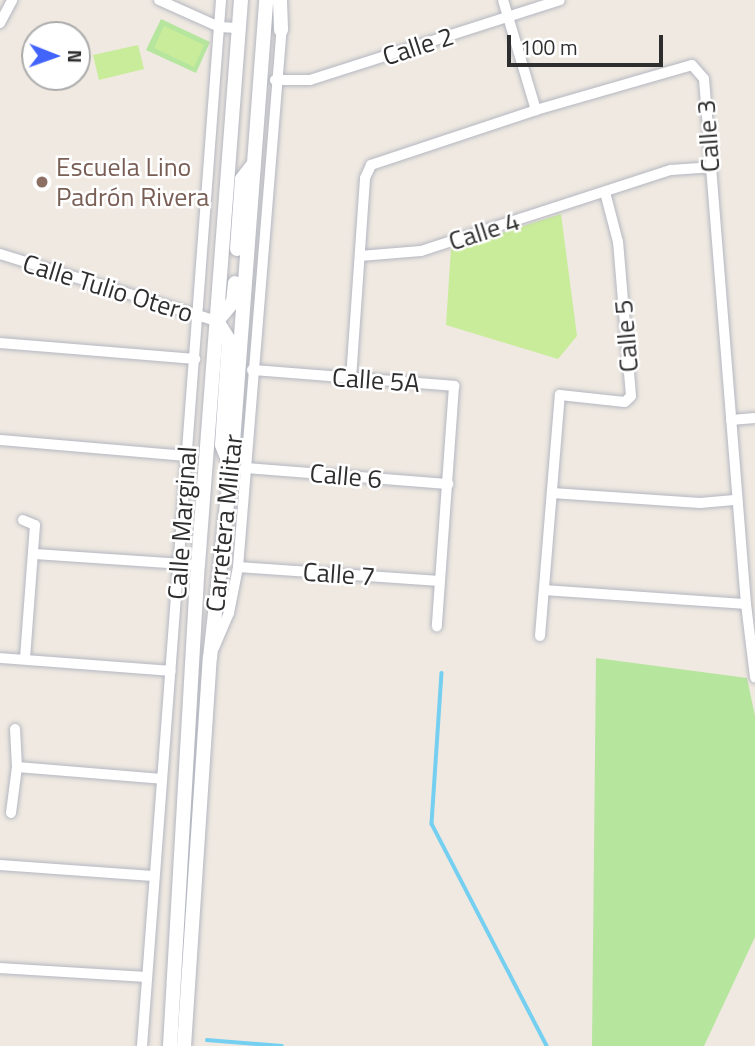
<!DOCTYPE html>
<meta charset="utf-8">
<style>
body{margin:0}
#map{position:relative;width:755px;height:1046px;overflow:hidden;background:#efe9e1;font-family:"Titillium Web",sans-serif}
div>[style]{position:absolute}
[style*='--x']{left:calc(var(--x)*1px);top:calc(var(--y)*1px);width:calc(var(--w)*1px);rotate:calc(var(--a)*1deg)}
.green>*{inset:0;background:#b6e59e}
.pitch>*{inset:0;background:#c9ec9a}
.stream>*{height:3.5px;margin:-1.75px;padding:0 1.75px;transform-origin:1.75px;border-radius:1.75px;background:#75cff0}
.roads{filter:drop-shadow(0 0 2px #b4b7c1) drop-shadow(0 0 2px #b4b7c1)}
.street>*{height:10px;margin:-5px;padding:0 5px;transform-origin:5px;border-radius:5px;background:#fff}
.secondary>*{height:14px;margin:-7px;padding:0 7px;transform-origin:7px;border-radius:7px;background:#fff}
.dots>*{width:19px;height:19px;translate:-50% -50%;box-sizing:border-box;border:4px solid #fff;border-radius:50%}
span{translate:-50% -50%;white-space:nowrap;text-align:center;line-height:1.15;-webkit-text-stroke:5px #fff;paint-order:stroke}
.street-label{font-size:26px;color:#2e2e2e}
.education-label{font-size:26px;color:#785e54}
.left{translate:0 -50%;text-align:left}
.north{position:absolute;left:21px;top:21px;width:70px;height:70px;box-sizing:border-box;background:#fff;border:2px solid #ababab;border-radius:50%;rotate:91deg;font-size:19px;font-weight:700;line-height:28px;text-align:center;color:#2e2e2e}
.north::after{content:'';display:block;margin:auto;width:24px;height:32px;background:#4264fb;clip-path:polygon(50% 0,100% 100%,50% 72%,0 100%)}
.scale{position:absolute;left:507px;top:35px;width:156px;height:32px;box-sizing:border-box;border:4px solid #2e2e2e;border-top:0;padding-left:9px;font-size:21px;line-height:24px;white-space:nowrap;color:#2e2e2e;-webkit-text-stroke:5px #fff;paint-order:stroke}
</style>
<div id="map">
<div class="green">
<i style="clip-path:polygon(161px 19px,210px 42px,196px 73px,146px 50px)"></i>
<i style="clip-path:polygon(596px 658px,747px 678px,755px 716px,755px 937px,704px 1046px,592px 1046px)"></i>
</div>
<div class="pitch">
<i style="clip-path:polygon(164px 26px,204px 45px,194px 67px,154px 48px)"></i>
<i style="clip-path:polygon(138px 45px,144px 69px,99px 80px,93px 55px)"></i>
<i style="clip-path:polygon(561px 214px,577px 336px,558px 359px,446px 325px,451px 249px)"></i>
</div>
<div class="stream">
<i style="--x:442;--y:673;--w:151;--a:93.8"></i>
<i style="--x:432;--y:824;--w:250;--a:62.6"></i>
<i style="--x:207;--y:1040;--w:75;--a:4.6"></i>
</div>
<div class="roads">
<div class="street">
<i style="--x:159;--y:0;--w:66;--a:24.2"></i>
<i style="--x:219;--y:27;--w:19;--a:3"></i>
<i style="--x:503;--y:0;--w:115;--a:73.3"></i>
<i style="--x:0;--y:23;--w:26;--a:-62"></i>
<i style="--x:275;--y:80;--w:35;--a:0"></i>
<i style="--x:310;--y:80;--w:262;--a:-17.7"></i>
<i style="--x:0;--y:254;--w:227;--a:17.2"></i>
<i style="--x:360;--y:256;--w:61;--a:-4.7"></i>
<i style="--x:421;--y:251;--w:263;--a:-18"></i>
<i style="--x:671;--y:170;--w:39;--a:-4"></i>
<i style="--x:0;--y:343;--w:196;--a:4.7"></i>
<i style="--x:252;--y:370;--w:203;--a:4.5"></i>
<i style="--x:454;--y:386;--w:241;--a:94.1"></i>
<i style="--x:351;--y:379;--w:201;--a:-86"></i>
<i style="--x:365;--y:178;--w:14;--a:-65"></i>
<i style="--x:371;--y:165;--w:174;--a:-18.4"></i>
<i style="--x:536;--y:110;--w:162;--a:-16.1"></i>
<i style="--x:692;--y:65;--w:18;--a:49"></i>
<i style="--x:704;--y:79;--w:527;--a:85.43"></i>
<i style="--x:746;--y:604;--w:74;--a:83"></i>
<i style="--x:731;--y:420;--w:24;--a:-5"></i>
<i style="--x:0;--y:440;--w:188;--a:4.9"></i>
<i style="--x:245;--y:468;--w:204;--a:4.5"></i>
<i style="--x:552;--y:493;--w:148;--a:3.9"></i>
<i style="--x:700;--y:503;--w:37;--a:-5"></i>
<i style="--x:23;--y:520;--w:13;--a:23"></i>
<i style="--x:35;--y:525;--w:134;--a:94.3"></i>
<i style="--x:35;--y:554;--w:163;--a:3.9"></i>
<i style="--x:238;--y:567;--w:202;--a:4"></i>
<i style="--x:545;--y:590;--w:201;--a:4"></i>
<i style="--x:540;--y:636;--w:242;--a:-85.3"></i>
<i style="--x:560;--y:395;--w:65;--a:6.1"></i>
<i style="--x:625;--y:402;--w:8;--a:-45"></i>
<i style="--x:631;--y:396;--w:155;--a:-94.8"></i>
<i style="--x:618;--y:242;--w:52;--a:-104.6"></i>
<i style="--x:214;--y:648;--w:38;--a:-67"></i>
<i style="--x:229;--y:613;--w:47;--a:-78.9"></i>
<i style="--x:238;--y:567;--w:544;--a:-85.36"></i>
<i style="--x:0;--y:658;--w:171;--a:4.3"></i>
<i style="--x:17;--y:767;--w:145;--a:4.7"></i>
<i style="--x:11;--y:813;--w:46;--a:-82.6"></i>
<i style="--x:17;--y:767;--w:38;--a:-93"></i>
<i style="--x:0;--y:865;--w:153;--a:4.1"></i>
<i style="--x:0;--y:968;--w:146;--a:3.5"></i>
<i style="--x:142;--y:1046;--w:1049;--a:-85.68"></i>
</div>
<div class="secondary">
<i style="--x:280;--y:0;--w:30;--a:88"></i>
<i style="--x:237;--y:249;--w:70;--a:-85.9"></i>
<i style="--x:242;--y:179;--w:18;--a:-52"></i>
<i style="--x:217;--y:321;--w:25;--a:-50"></i>
<i style="--x:233;--y:302;--w:19;--a:-84"></i>
<i style="--x:217;--y:321;--w:22;--a:58"></i>
<i style="--x:229;--y:340;--w:105;--a:93.8"></i>
<i style="--x:222;--y:445;--w:22;--a:68"></i>
<i style="--x:170;--y:1046;--w:482;--a:-86.7"></i>
<i style="--x:198;--y:565;--w:567;--a:-85.65"></i>
<i style="--x:184;--y:1046;--w:389;--a:-86.2"></i>
<i style="--x:210;--y:658;--w:190;--a:-83.7"></i>
<i style="--x:231;--y:469;--w:470;--a:-85.7"></i>
</div>
</div>
<div class="dots">
<i style="left:42px;top:182px;background:#8d6e63"></i>
</div>
<div class="street-label">
<span style="left:418px;top:46px;rotate:-18deg">Calle 2</span>
<span style="left:708px;top:136px;rotate:-94deg">Calle 3</span>
<span style="left:484px;top:231px;rotate:-18deg">Calle 4</span>
<span style="left:108px;top:288px;rotate:17deg">Calle Tulio Otero</span>
<span style="left:626px;top:336px;rotate:-95deg">Calle 5</span>
<span style="left:376px;top:380px;rotate:4deg">Calle 5A</span>
<span style="left:346px;top:476px;rotate:5deg">Calle 6</span>
<span style="left:182px;top:523px;rotate:-86deg">Calle Marginal</span>
<span style="left:224px;top:523px;rotate:-84deg">Carretera Militar</span>
<span style="left:339px;top:574px;rotate:4deg">Calle 7</span>
</div>
<div class="education-label">
<span class="left" style="left:56px;top:182px">Escuela Lino<br>Padrón Rivera</span>
</div>
<div class="north">N</div>
<div class="scale">100 m</div>
</div>
